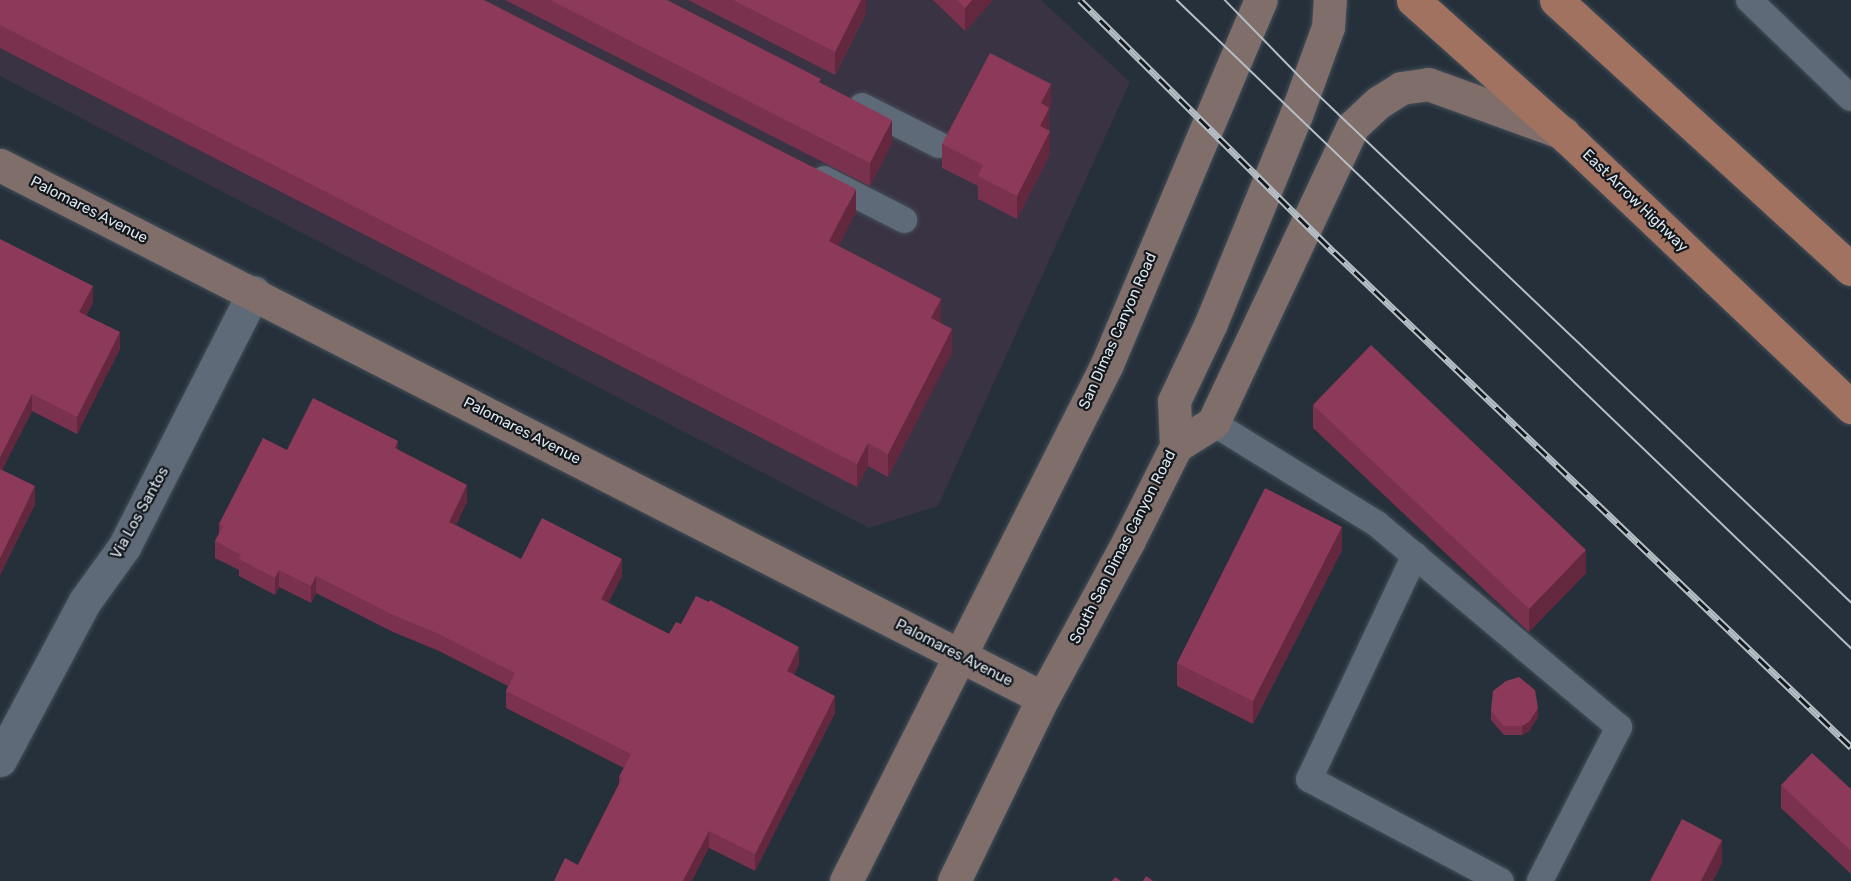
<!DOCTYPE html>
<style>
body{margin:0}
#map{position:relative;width:1851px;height:881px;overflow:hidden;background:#25303b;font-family:Rubik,sans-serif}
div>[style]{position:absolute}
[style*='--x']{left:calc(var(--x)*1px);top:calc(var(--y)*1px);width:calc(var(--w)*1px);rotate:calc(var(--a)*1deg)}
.commercial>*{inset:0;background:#393344}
.roads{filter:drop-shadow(0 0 2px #444e57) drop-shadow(0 0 2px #444e57)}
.lane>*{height:26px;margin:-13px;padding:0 13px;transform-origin:13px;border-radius:13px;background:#5e6a77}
.street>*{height:33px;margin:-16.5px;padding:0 16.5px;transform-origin:16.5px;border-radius:16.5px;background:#5e6a77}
.secondary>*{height:33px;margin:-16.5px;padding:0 16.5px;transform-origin:16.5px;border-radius:16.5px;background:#806e6b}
.primary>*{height:33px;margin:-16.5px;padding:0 16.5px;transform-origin:16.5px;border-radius:16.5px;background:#a27260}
.tram>*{height:1.5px;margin:-0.75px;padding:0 0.75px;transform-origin:0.75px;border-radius:0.75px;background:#b5bec5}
.rail>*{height:7px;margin-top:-3.5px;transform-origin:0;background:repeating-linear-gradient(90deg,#13181d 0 14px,#b5bec5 0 28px);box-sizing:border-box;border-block:2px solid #b5bec5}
.wall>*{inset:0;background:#79314d}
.shaded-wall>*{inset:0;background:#63283e}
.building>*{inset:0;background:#8d3959}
span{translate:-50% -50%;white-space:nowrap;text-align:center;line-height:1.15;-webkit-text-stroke:4.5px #13181d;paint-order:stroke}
.street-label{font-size:15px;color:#dee6ed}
</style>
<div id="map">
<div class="commercial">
<i style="clip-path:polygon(0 0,1041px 0,1130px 82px,938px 506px,869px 528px,0 76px)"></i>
</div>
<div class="roads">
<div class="lane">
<i style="--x:1749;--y:0;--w:141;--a:43.9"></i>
<i style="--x:862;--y:106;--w:86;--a:26.9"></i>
<i style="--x:824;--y:179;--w:90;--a:27.1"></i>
<i style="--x:1213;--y:423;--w:193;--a:31.6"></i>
<i style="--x:1377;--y:524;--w:316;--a:40"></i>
<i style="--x:1619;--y:727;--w:173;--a:117.2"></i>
<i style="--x:1415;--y:555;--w:248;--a:115.3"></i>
<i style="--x:1309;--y:779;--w:217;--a:28"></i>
</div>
<div class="street">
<i style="--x:0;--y:760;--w:180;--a:-61.9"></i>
<i style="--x:85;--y:601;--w:67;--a:-54.2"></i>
<i style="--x:124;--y:547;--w:286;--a:-63"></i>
</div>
<div class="secondary">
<i style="--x:0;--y:165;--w:1171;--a:27.07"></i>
<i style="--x:1176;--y:446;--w:44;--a:-31.9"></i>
<i style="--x:1213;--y:423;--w:328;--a:-64.8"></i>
<i style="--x:1353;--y:126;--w:35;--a:-43"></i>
<i style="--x:1379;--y:102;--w:26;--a:-32"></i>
<i style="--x:1401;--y:88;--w:27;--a:-8"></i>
<i style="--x:1428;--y:84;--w:144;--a:19.9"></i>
<i style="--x:846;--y:881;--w:579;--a:-63.21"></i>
<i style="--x:1107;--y:364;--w:395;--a:-67.1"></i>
<i style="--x:954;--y:881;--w:203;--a:-64.1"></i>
<i style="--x:1043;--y:698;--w:178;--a:-61.4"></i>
<i style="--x:1128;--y:542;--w:107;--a:-63.4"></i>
<i style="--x:1176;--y:446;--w:45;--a:-92.5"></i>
<i style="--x:1174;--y:401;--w:86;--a:-64.6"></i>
<i style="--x:1211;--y:323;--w:225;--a:-67.8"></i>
<i style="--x:1296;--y:115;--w:94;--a:-70"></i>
<i style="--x:1328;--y:27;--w:27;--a:-86"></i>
</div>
<div class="primary">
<i style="--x:1413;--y:0;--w:217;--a:41.8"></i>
<i style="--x:1575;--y:145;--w:381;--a:43.5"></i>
<i style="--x:1556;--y:0;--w:399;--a:42.4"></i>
</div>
</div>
<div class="tram">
<i style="--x:1177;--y:0;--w:935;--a:43.87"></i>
<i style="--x:1225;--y:0;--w:117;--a:45.7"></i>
<i style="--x:1307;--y:84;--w:751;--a:43.6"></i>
</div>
<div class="rail">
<i style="--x:1080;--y:0;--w:358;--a:44.8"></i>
<i style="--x:1334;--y:252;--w:716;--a:43.75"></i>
</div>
<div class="wall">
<i style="clip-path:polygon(0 0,856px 212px,838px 246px,941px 322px,941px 323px,952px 352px,888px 477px,868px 466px,857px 487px,0 48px)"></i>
<i style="clip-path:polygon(505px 0,667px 0,821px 83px,892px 143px,870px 186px)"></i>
<i style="clip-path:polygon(688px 0,866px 0,866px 13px,835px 75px)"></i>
<i style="clip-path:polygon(933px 0,993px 0,965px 31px)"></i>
<i style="clip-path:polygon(1051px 107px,1049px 110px,1050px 154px,1017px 219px,978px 199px,978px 186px,942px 168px,942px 144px)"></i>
<i style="clip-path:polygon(0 239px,93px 303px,86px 315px,120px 349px,77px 434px,32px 411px,2px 470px,35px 504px,0 575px)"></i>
<i style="clip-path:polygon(1313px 405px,1586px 573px,1529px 632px,1313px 428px)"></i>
<i style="clip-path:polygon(287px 450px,398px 450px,467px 502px,456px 525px,521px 559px,622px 576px,608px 603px,669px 634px,681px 624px,799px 664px,794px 674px,835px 713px,755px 871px,709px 848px,578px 865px,619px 784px,619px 777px,624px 768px,506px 708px,506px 691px,508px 686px,439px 651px,393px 632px,316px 593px,311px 603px,279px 587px,275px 595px,239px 576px,239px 570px,215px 558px,215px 541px,219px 533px,219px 524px)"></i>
<i style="clip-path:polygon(1342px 550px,1253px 724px,1177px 686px,1177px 663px)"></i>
<i style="clip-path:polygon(1491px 711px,1538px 717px,1529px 731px,1522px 735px,1504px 735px,1491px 720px)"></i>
<i style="clip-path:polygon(1781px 785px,1851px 789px,1851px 874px,1781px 808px)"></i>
</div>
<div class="shaded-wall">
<i style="clip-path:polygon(861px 0,866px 0,866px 13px,835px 75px,835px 52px)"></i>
<i style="clip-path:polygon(972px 0,993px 0,965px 31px,965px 8px)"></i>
<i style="clip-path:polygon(1051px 84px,1051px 107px,1049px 110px,1049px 131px,1040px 126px,1041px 103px)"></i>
<i style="clip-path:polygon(892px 120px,892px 143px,870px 186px,870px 163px)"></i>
<i style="clip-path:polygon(1050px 131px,1050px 154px,1017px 219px,1017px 196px)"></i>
<i style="clip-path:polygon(856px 189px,856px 212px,829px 265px,829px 241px)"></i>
<i style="clip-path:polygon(93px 286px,93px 303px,79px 329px,79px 312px)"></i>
<i style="clip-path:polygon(941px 299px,941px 322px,931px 342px,931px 318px)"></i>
<i style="clip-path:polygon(952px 329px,952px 352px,888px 477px,888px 454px)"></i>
<i style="clip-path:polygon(120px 332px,120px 349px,77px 434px,77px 417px)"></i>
<i style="clip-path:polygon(32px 394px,32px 411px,0 474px,0 457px)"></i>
<i style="clip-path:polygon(398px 441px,398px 458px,395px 448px)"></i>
<i style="clip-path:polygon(868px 443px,868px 466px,857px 487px,857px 464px)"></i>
<i style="clip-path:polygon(467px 485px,467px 502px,449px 539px,449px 522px)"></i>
<i style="clip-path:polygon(35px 486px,35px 504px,0 575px,0 558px)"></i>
<i style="clip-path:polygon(1342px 527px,1342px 550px,1253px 724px,1253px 701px)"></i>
<i style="clip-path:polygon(1586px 550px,1586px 573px,1529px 632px,1529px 609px)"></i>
<i style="clip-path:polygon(622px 559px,622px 576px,601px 616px,601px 599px)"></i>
<i style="clip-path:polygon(279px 570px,279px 587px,275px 595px,275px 578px)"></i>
<i style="clip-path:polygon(316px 576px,316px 593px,311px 603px,311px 586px)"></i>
<i style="clip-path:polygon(799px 647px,799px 664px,787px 688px,787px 671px)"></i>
<i style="clip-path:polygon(835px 696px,835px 713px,755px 871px,755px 854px)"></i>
<i style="clip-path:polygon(1538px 708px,1538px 717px,1529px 731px,1522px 735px,1522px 726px)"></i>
<i style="clip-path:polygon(709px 831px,709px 848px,692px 881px,683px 881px)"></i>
<i style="clip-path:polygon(1722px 840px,1722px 863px,1713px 881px,1701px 881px)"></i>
</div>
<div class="building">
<i style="clip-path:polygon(0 0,484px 0,856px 189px,829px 241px,941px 299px,931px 318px,952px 329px,888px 454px,868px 443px,857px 464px,0 25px)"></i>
<i style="clip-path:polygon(550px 0,667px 0,821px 79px,819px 82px,892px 120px,870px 163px)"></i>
<i style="clip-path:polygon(733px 0,861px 0,835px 52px)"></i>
<i style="clip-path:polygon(957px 0,972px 0,965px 8px)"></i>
<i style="clip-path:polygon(990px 53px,1051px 84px,1041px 103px,1049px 108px,1040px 126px,1050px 131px,1017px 196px,978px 176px,983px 165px,942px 144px)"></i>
<i style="clip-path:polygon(0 239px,93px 286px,79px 312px,120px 332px,77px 417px,32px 394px,0 457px)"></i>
<i style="clip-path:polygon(1371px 345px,1586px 550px,1529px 609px,1313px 405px)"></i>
<i style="clip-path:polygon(313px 398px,398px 441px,395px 448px,467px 485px,449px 522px,521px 559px,542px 518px,622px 559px,601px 599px,669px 634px,676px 622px,681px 624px,696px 596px,709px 602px,710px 600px,799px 647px,787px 671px,835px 696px,755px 854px,709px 831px,683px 881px,554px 881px,565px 858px,578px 865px,622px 778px,619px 777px,631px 754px,506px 691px,515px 673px,439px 634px,393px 615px,316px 576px,311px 586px,279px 570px,275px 578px,239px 559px,241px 555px,215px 541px,223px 526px,219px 524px,263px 438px,287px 450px)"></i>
<i style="clip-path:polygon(0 469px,35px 486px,0 558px)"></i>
<i style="clip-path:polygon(1265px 488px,1342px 527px,1253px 701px,1177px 663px)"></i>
<i style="clip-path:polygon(1519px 677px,1535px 690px,1538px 708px,1529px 722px,1522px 726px,1504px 726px,1491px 711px,1493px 691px,1506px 681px)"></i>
<i style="clip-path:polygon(1812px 753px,1851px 789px,1851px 851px,1781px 785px)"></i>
<i style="clip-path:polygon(1682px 819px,1722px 840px,1701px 881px,1650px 881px)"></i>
<i style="clip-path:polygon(1146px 876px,1153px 881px,1143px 881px)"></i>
<i style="clip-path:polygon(1115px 877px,1121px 881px,1112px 881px)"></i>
</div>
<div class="street-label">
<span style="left:1635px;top:201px;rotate:44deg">East Arrow Highway</span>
<span style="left:89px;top:210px;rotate:27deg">Palomares Avenue</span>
<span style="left:1118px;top:331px;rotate:-66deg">San Dimas Canyon Road</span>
<span style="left:522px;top:431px;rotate:27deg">Palomares Avenue</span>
<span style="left:140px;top:513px;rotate:-61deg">Via Los Santos</span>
<span style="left:1123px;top:547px;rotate:-63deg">South San Dimas Canyon Road</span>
<span style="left:954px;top:653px;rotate:27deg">Palomares Avenue</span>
</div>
</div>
